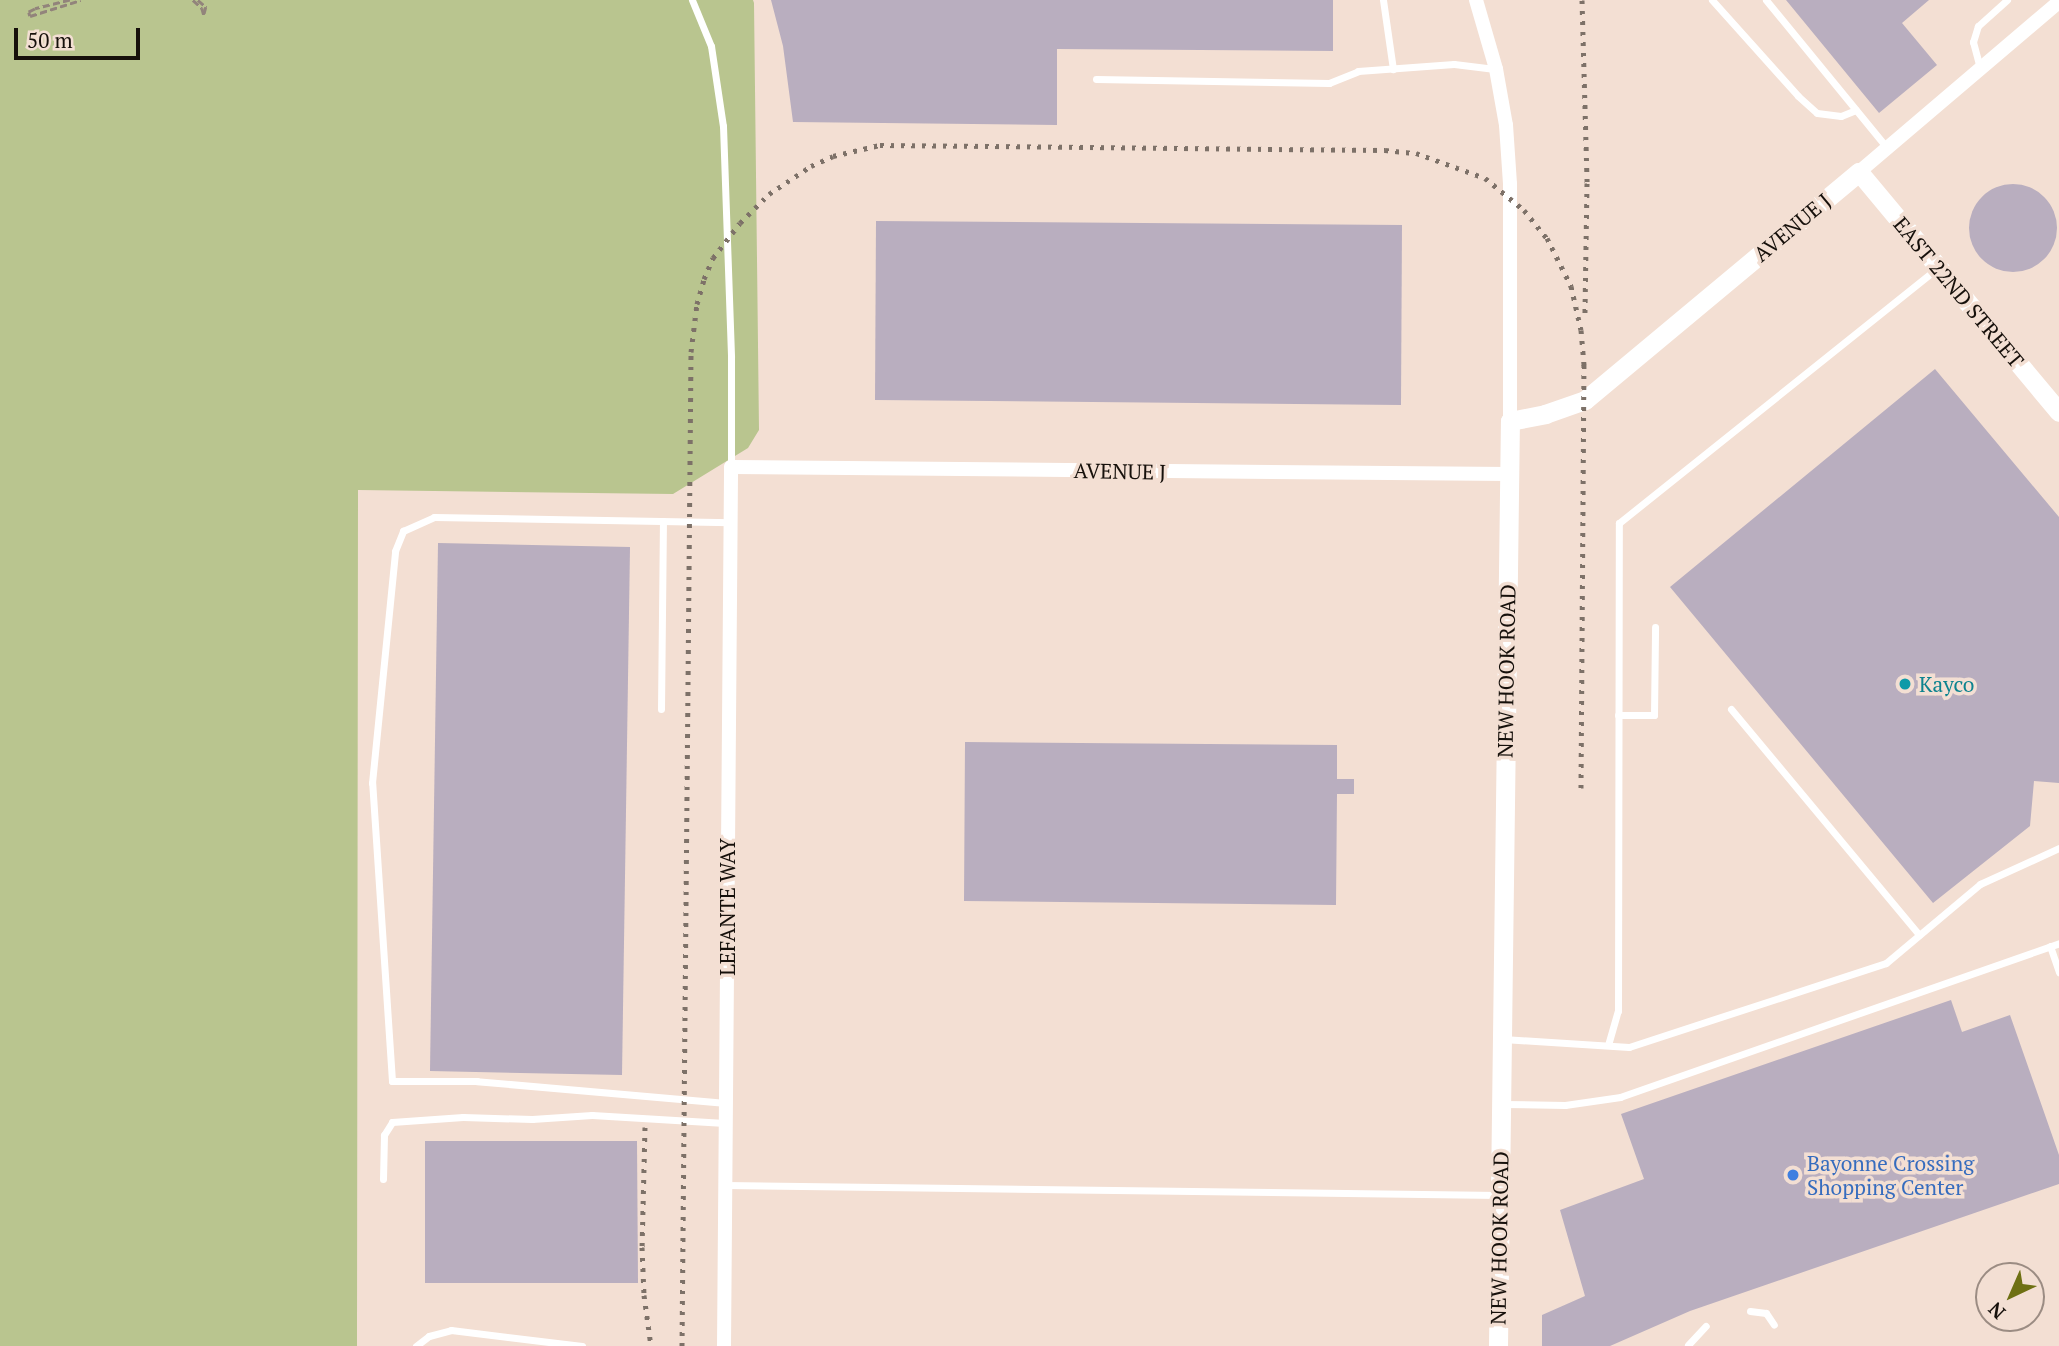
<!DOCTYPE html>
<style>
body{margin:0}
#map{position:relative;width:2059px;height:1346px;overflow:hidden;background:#f3dfd3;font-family:"PT Serif",serif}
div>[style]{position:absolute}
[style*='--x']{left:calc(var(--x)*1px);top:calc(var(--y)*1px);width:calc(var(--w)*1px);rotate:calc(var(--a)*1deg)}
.green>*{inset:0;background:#b9c58f}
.building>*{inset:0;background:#b9aebf}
.round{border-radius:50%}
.path>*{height:2.5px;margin-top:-1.25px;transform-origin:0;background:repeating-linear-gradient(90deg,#92847b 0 7px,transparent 0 10.5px)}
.lane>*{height:7px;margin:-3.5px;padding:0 3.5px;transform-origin:3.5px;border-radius:3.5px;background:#fff}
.street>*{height:14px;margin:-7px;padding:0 7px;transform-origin:7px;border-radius:7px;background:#fff}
.secondary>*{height:19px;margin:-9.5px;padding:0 9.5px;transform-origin:9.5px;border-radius:9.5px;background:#fff}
.rail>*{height:5px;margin-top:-2.5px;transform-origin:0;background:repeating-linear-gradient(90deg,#7d7168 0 3.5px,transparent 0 10.5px)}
.dots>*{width:19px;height:19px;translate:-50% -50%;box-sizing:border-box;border:4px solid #f3dfd3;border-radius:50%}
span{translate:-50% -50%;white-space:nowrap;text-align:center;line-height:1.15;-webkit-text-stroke:7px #f3dfd3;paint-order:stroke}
.street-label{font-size:21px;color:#16100b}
.culture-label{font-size:21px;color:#0d838f}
.left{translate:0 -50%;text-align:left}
.shop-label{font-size:21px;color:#366cbe}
.north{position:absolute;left:1975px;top:1262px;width:70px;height:70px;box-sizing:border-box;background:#f3dfd3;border:2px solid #9b8c83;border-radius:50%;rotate:224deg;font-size:19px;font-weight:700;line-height:28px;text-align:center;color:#16100b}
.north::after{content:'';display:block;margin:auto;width:24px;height:32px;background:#6e7013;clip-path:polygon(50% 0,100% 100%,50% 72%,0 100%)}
.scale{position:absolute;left:14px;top:28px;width:126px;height:32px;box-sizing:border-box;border:4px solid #16100b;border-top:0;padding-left:9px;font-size:21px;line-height:24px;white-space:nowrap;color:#16100b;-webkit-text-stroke:5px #f3dfd3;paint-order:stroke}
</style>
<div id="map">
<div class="green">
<i style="clip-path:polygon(0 0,753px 0,754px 3px,759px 430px,748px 448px,673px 494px,358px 490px,357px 1346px,0 1346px)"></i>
</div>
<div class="building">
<i style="clip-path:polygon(771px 0,1333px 0,1333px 51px,1057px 49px,1057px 125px,793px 122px,783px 46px)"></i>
<i style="clip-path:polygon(1786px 0,1929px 0,1902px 23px,1937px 65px,1879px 113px)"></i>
<i class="round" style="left:1969px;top:184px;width:88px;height:88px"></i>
<i style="clip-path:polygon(876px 221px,1402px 225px,1401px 405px,875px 400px)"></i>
<i style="clip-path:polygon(1935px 369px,2059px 517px,2059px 783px,2034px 781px,2030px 826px,1933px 903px,1670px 587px)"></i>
<i style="clip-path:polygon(438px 543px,630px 547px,622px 1075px,430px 1071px)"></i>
<i style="clip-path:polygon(965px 742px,1337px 745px,1337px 779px,1354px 779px,1354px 794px,1337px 794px,1336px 905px,964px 901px)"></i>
<i style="clip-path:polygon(1951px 1000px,1962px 1032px,2010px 1015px,2059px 1155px,2059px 1184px,1690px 1311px,1610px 1346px,1542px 1346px,1542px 1315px,1585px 1296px,1560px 1210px,1644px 1179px,1621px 1114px)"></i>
<i style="clip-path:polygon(425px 1141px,637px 1141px,638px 1283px,425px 1283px)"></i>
</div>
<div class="path">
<i style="--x:70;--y:0;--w:36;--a:166"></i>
<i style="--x:35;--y:9;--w:7;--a:153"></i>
<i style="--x:29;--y:12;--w:4;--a:76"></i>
<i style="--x:30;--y:16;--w:53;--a:-17.4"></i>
<i style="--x:193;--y:0;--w:12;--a:42"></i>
<i style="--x:202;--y:8;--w:7;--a:74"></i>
<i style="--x:198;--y:0;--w:11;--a:41"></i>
<i style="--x:206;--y:7;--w:8;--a:104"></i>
</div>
<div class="lane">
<i style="--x:692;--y:0;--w:50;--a:67.6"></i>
<i style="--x:711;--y:46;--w:81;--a:81.5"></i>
<i style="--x:723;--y:126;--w:231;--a:88"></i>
<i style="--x:731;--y:357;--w:110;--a:90"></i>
<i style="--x:1383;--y:0;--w:70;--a:81.8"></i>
<i style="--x:1712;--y:0;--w:129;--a:48.1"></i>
<i style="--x:1798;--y:96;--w:25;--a:42"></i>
<i style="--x:1817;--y:113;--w:24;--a:7"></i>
<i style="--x:1841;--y:116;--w:16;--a:-22"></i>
<i style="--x:1766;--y:0;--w:191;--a:50.7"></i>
<i style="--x:1980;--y:68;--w:27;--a:-105"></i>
<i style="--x:1973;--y:42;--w:17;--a:-73"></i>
<i style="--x:1978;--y:26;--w:39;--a:-42"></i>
<i style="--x:1096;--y:79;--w:233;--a:1"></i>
<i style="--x:1329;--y:83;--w:31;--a:-22"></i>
<i style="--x:1358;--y:71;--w:96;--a:-4.2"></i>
<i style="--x:1454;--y:64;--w:41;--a:7"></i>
<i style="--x:661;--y:709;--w:188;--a:-89.4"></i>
<i style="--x:1731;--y:709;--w:294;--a:50.2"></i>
<i style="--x:1618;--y:715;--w:36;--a:0"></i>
<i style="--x:1654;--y:715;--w:88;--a:-89.3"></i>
<i style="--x:2050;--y:946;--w:28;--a:71"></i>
<i style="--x:1503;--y:1039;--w:126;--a:3.6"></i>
<i style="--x:1629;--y:1047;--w:270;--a:-18.1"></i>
<i style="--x:1886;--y:963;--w:123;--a:-40"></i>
<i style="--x:1980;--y:884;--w:87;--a:-24.5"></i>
<i style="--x:1608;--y:1045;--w:35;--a:-74"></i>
<i style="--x:1618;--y:1011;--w:488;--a:-89.9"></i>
<i style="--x:1619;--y:523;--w:406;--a:-38.7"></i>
<i style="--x:726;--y:1103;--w:250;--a:-175"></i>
<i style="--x:477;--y:1081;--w:85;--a:180"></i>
<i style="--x:392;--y:1081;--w:299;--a:-93.8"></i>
<i style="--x:372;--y:783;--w:233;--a:-84.3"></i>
<i style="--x:395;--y:551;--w:22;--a:-68"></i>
<i style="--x:403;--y:531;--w:34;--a:-24"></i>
<i style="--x:434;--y:517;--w:297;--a:1"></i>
<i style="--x:1502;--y:1104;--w:63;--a:0.9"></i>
<i style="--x:1565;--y:1105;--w:56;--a:-8.3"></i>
<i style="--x:1620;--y:1097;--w:465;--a:-19.3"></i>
<i style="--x:383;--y:1179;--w:44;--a:-88.7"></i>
<i style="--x:384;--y:1135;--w:15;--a:-58"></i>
<i style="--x:392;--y:1122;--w:71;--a:-4"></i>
<i style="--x:463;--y:1117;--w:69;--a:1.7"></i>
<i style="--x:532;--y:1119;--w:60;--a:-3.8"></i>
<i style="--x:592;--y:1115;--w:133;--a:3.4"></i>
<i style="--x:725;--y:1185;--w:774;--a:0.74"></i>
<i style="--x:1750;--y:1311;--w:16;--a:7"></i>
<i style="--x:1766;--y:1313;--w:14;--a:56"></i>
<i style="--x:1688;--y:1345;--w:26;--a:-47"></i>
<i style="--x:416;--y:1346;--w:16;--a:-38"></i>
<i style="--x:429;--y:1336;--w:23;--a:-15"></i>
<i style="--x:451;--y:1330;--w:132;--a:7"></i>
</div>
<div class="street">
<i style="--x:1476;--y:0;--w:72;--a:73.8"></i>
<i style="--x:1496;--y:69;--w:57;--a:79.9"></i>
<i style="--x:1506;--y:125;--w:59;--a:86.1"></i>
<i style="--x:1510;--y:184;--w:237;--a:90"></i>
<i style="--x:1859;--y:172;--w:262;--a:-40.4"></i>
<i style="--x:724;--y:1346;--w:879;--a:-89.54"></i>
<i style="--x:731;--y:467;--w:778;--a:0.52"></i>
</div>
<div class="secondary">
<i style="--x:1498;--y:1346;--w:925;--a:-89.26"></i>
<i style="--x:1510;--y:421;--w:36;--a:-11"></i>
<i style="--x:1545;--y:414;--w:42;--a:-19.3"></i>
<i style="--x:1585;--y:400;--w:356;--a:-39.8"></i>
<i style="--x:1859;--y:172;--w:312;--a:50.2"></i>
</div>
<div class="rail">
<i style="--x:1582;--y:0;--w:183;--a:88.4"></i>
<i style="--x:1587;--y:183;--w:133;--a:90.9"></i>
<i style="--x:1581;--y:788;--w:430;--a:-89.6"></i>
<i style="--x:645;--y:1127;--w:120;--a:91.4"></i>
<i style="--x:642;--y:1247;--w:48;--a:87.6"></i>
<i style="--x:644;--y:1295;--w:51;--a:82.2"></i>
<i style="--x:682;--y:1346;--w:994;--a:-89.48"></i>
<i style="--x:691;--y:352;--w:48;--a:-82.9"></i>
<i style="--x:697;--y:304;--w:26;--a:-74"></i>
<i style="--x:704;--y:279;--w:23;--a:-67"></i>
<i style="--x:713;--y:258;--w:44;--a:-52.4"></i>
<i style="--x:740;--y:223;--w:41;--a:-45"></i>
<i style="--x:769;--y:194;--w:50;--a:-33.7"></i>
<i style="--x:811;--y:166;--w:24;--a:-24"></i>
<i style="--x:833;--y:156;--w:48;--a:-13.2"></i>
<i style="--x:880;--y:145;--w:505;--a:0.57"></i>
<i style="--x:1385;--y:150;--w:31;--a:6"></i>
<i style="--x:1416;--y:153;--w:73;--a:19.9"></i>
<i style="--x:1485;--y:178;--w:50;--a:39.4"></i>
<i style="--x:1524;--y:210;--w:36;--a:51"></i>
<i style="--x:1547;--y:238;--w:54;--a:63.4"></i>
<i style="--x:1571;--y:286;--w:45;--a:77.2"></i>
<i style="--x:1581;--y:330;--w:37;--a:85"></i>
</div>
<div class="dots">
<i style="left:1905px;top:684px;background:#0f9aa8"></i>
<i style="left:1793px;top:1175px;background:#3f7fe0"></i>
</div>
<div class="street-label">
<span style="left:1792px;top:227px;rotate:-40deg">AVENUE J</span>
<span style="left:1959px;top:292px;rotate:50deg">EAST 22ND STREET</span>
<span style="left:1120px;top:471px;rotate:1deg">AVENUE J</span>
<span style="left:1506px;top:671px;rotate:-89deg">NEW HOOK ROAD</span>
<span style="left:727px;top:907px;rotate:-90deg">LEFANTE WAY</span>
<span style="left:1499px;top:1238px;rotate:-89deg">NEW HOOK ROAD</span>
</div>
<div class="culture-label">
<span class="left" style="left:1919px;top:684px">Kayco</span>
</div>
<div class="shop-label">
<span class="left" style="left:1807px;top:1175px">Bayonne Crossing<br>Shopping Center</span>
</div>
<div class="north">N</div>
<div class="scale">50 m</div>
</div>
